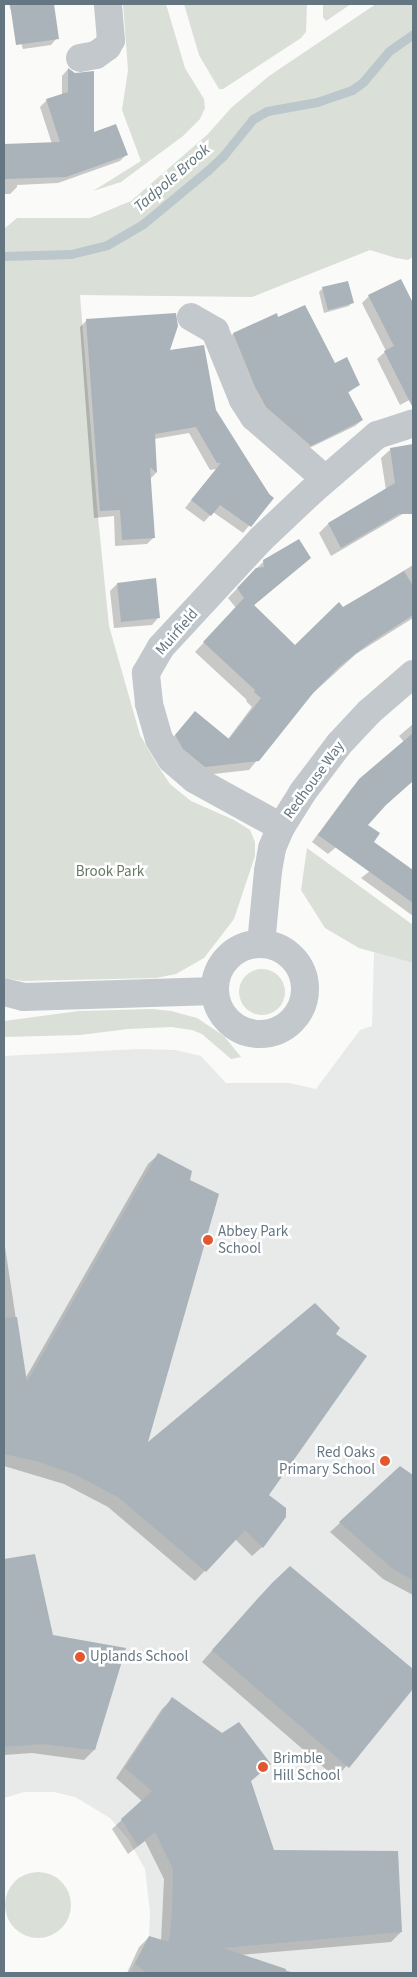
<!DOCTYPE html>
<style>
body{margin:0}
#map{position:relative;width:417px;height:1977px;overflow:hidden;background:#fafaf8;font-family:"Source Sans 3",sans-serif}
div>[style]{position:absolute}
[style*='--x']{left:calc(var(--x)*1px);top:calc(var(--y)*1px);width:calc(var(--w)*1px);rotate:calc(var(--a)*1deg)}
.built>*{inset:0;background:#e8e9e9}
.green>*{inset:0;background:#dadfd7}
.round{border-radius:50%}
.shadow>*{inset:0;background:#0003}
.stream>*{height:9px;margin:-4.5px;padding:0 4.5px;transform-origin:4.5px;border-radius:4.5px;background:#bbc7cb}
.building>*{inset:0;background:#aab3b9}
.minor>*{height:28px;margin:-14px;padding:0 14px;transform-origin:14px;border-radius:14px;background:#c3c8cc}
.minor>.ring{margin:-14px;padding:0;box-sizing:content-box;background:none;border:28px solid #c3c8cc;border-radius:50%}
.dots>*{width:14px;height:14px;translate:-50% -50%;box-sizing:border-box;border:2px solid #fff;border-radius:50%}
span{translate:-50% -50%;white-space:nowrap;text-align:center;line-height:1.15;-webkit-text-stroke:5px #fff;paint-order:stroke}
.street-label{font-size:15px;color:#657683}
.park-label{font-size:15px;color:#687a64}
.poi-label{font-size:15px;color:#657683}
.left{translate:0 -50%;text-align:left}
.right{translate:-100% -50%;text-align:right}
.water-label{font-size:16px;color:#60757c;font-style:italic}
.frame{position:absolute;inset:0;border:5px solid #657683;pointer-events:none}
</style>
<div id="map">
<div class="built">
<i style="clip-path:polygon(374px 952px,413px 963px,413px 1973px,129px 1973px,149px 1936px,150px 1912px,145px 1869px,128px 1839px,110px 1818px,75px 1797px,54px 1792px,24px 1792px,4px 1798px,4px 1056px,139px 1049px,175px 1050px,201px 1056px,226px 1083px,289px 1083px,316px 1089px,360px 1030px,372px 1026px)"></i>
</div>
<div class="green">
<i style="clip-path:polygon(123px 4px,166px 4px,185px 68px,204px 99px,205px 108px,200px 119px,183px 136px,121px 182px,93px 191px,141px 161px,122px 110px,128px 70px)"></i>
<i style="clip-path:polygon(184px 4px,307px 4px,306px 32px,301px 38px,223px 89px,219px 89px,199px 55px)"></i>
<i style="clip-path:polygon(323px 4px,351px 4px,326px 21px,323px 17px)"></i>
<i style="clip-path:polygon(376px 4px,413px 4px,413px 257px,408px 260px,396px 258px,370px 250px,252px 297px,80px 295px,97px 507px,109px 626px,140px 735px,158px 766px,170px 784px,191px 801px,234px 820px,250px 830px,255px 842px,255px 856px,234px 919px,204px 958px,176px 974px,156px 978px,23px 981px,4px 978px,4px 229px,17px 218px,90px 218px,131px 201px,208px 134px,231px 108px,269px 76px)"></i>
<i style="clip-path:polygon(307px 848px,413px 925px,413px 963px,359px 948px,325px 928px,301px 890px)"></i>
<i class="round" style="left:239px;top:969px;width:46px;height:46px"></i>
<i style="clip-path:polygon(152px 1009px,171px 1011px,197px 1018px,224px 1036px,241px 1057px,231px 1059px,202px 1034px,192px 1030px,171px 1027px,128px 1029px,80px 1035px,4px 1037px,4px 1021px,79px 1011px)"></i>
<i class="round" style="left:5px;top:1872px;width:66px;height:66px"></i>
</div>
<div class="shadow">
<i style="clip-path:polygon(9px 4px,53px 4px,57px 38px,51px 45px,23px 49px)"></i>
<i style="clip-path:polygon(68px 69px,75px 74px,92px 134px,126px 155px,120px 161px,58px 183px,17px 185px,17px 187px,10px 194px,4px 194px,4px 145px,52px 144px,40px 107px,47px 100px,62px 95px,62px 76px)"></i>
<i style="clip-path:polygon(402px 284px,413px 306px,413px 398px,400px 405px,377px 359px,386px 351px,362px 303px,369px 296px)"></i>
<i style="clip-path:polygon(323px 288px,352px 302px,349px 306px,324px 313px,319px 292px)"></i>
<i style="clip-path:polygon(276px 315px,278px 318px,359px 384px,348px 393px,362px 420px,355px 426px,303px 451px,260px 413px,227px 340px,233px 334px)"></i>
<i style="clip-path:polygon(87px 320px,169px 351px,214px 410px,272px 498px,243px 533px,213px 512px,204px 522px,185px 508px,216px 469px,210px 470px,189px 433px,154px 439px,156px 473px,149px 480px,154px 537px,147px 544px,115px 546px,114px 516px,94px 518px,80px 327px)"></i>
<i style="clip-path:polygon(413px 446px,413px 508px,331px 556px,319px 533px,328px 524px,386px 490px,381px 458px,391px 449px)"></i>
<i style="clip-path:polygon(310px 558px,253px 606px,295px 647px,342px 609px,413px 565px,413px 618px,356px 654px,311px 695px,249px 770px,196px 776px,167px 745px,186px 722px,228px 739px,252px 707px,246px 701px,247px 700px,195px 652px,236px 608px,228px 598px,264px 561px)"></i>
<i style="clip-path:polygon(155px 580px,159px 617px,152px 625px,114px 628px,110px 591px,117px 584px)"></i>
<i style="clip-path:polygon(413px 724px,413px 781px,328px 854px,312px 842px,352px 788px,404px 742px,399px 736px)"></i>
<i style="clip-path:polygon(390px 855px,413px 872px,413px 916px,361px 878px)"></i>
<i style="clip-path:polygon(158px 1155px,145px 1446px,334px 1335px,267px 1495px,262px 1547px,252px 1556px,235px 1539px,195px 1581px,108px 1507px,64px 1484px,4px 1466px,4px 1240px,25px 1379px,148px 1164px)"></i>
<i style="clip-path:polygon(400px 1468px,413px 1477px,413px 1595px,383px 1579px,330px 1532px)"></i>
<i style="clip-path:polygon(34px 1555px,52px 1636px,94px 1750px,84px 1760px,32px 1753px,4px 1755px,4px 1560px)"></i>
<i style="clip-path:polygon(290px 1568px,413px 1670px,413px 1688px,336px 1778px,202px 1662px,260px 1596px)"></i>
<i style="clip-path:polygon(172px 1699px,250px 1782px,273px 1852px,401px 1932px,391px 1942px,240px 1955px,294px 1973px,127px 1973px,139px 1947px,149px 1937px,161px 1941px,164px 1879px,145px 1841px,128px 1854px,112px 1829px,142px 1801px,116px 1778px,162px 1709px)"></i>
</div>
<div class="stream">
<i style="--x:4;--y:256;--w:67;--a:-1.7"></i>
<i style="--x:71;--y:254;--w:37;--a:-14"></i>
<i style="--x:107;--y:245;--w:42;--a:-30.3"></i>
<i style="--x:143;--y:224;--w:85;--a:-39.7"></i>
<i style="--x:208;--y:170;--w:21;--a:-43"></i>
<i style="--x:223;--y:156;--w:48;--a:-51"></i>
<i style="--x:253;--y:119;--w:16;--a:-30"></i>
<i style="--x:267;--y:111;--w:51;--a:-10.2"></i>
<i style="--x:317;--y:102;--w:37;--a:-19"></i>
<i style="--x:352;--y:90;--w:14;--a:-36"></i>
<i style="--x:363;--y:82;--w:40;--a:-50"></i>
<i style="--x:389;--y:51;--w:29;--a:-35"></i>
</div>
<div class="building">
<i style="clip-path:polygon(10px 4px,54px 4px,59px 39px,16px 45px)"></i>
<i style="clip-path:polygon(68px 68px,75px 73px,94px 71px,94px 132px,116px 124px,128px 155px,66px 177px,4px 179px,4px 144px,60px 142px,46px 99px,68px 92px)"></i>
<i style="clip-path:polygon(401px 279px,413px 303px,413px 408px,384px 351px,394px 346px,368px 295px)"></i>
<i style="clip-path:polygon(348px 281px,354px 303px,328px 310px,322px 287px)"></i>
<i style="clip-path:polygon(305px 305px,335px 363px,347px 357px,360px 385px,348px 392px,363px 420px,311px 446px,266px 407px,255px 387px,233px 333px,277px 313px,278px 317px)"></i>
<i style="clip-path:polygon(176px 313px,178px 326px,170px 350px,204px 345px,216px 410px,269px 494px,274px 498px,251px 527px,220px 505px,211px 516px,191px 500px,221px 463px,217px 463px,196px 427px,155px 434px,157px 473px,150px 467px,155px 538px,122px 540px,120px 510px,100px 511px,86px 319px)"></i>
<i style="clip-path:polygon(413px 444px,413px 514px,399px 514px,341px 548px,328px 523px,395px 483px,390px 448px)"></i>
<i style="clip-path:polygon(299px 539px,311px 558px,254px 605px,295px 645px,339px 602px,343px 607px,404px 571px,413px 586px,413px 615px,367px 645px,340px 666px,314px 692px,259px 761px,205px 767px,183px 749px,175px 735px,195px 711px,229px 739px,261px 698px,254px 692px,255px 690px,203px 642px,244px 598px,237px 588px,256px 568px,264px 567px,263px 560px)"></i>
<i style="clip-path:polygon(156px 578px,160px 618px,121px 622px,117px 583px)"></i>
<i style="clip-path:polygon(413px 733px,413px 781px,386px 805px,368px 825px,380px 833px,374px 842px,413px 870px,413px 903px,318px 835px,359px 779px)"></i>
<i style="clip-path:polygon(158px 1153px,192px 1171px,190px 1180px,219px 1194px,148px 1442px,315px 1303px,340px 1328px,336px 1334px,367px 1356px,269px 1495px,286px 1508px,286px 1517px,263px 1548px,245px 1530px,206px 1572px,118px 1497px,74px 1474px,36px 1461px,4px 1454px,4px 1318px,17px 1317px,27px 1382px)"></i>
<i style="clip-path:polygon(400px 1466px,413px 1475px,413px 1580px,393px 1569px,339px 1522px)"></i>
<i style="clip-path:polygon(35px 1554px,53px 1635px,126px 1648px,95px 1750px,43px 1744px,4px 1747px,4px 1559px)"></i>
<i style="clip-path:polygon(290px 1566px,413px 1669px,413px 1689px,349px 1768px,212px 1650px,272px 1583px)"></i>
<i style="clip-path:polygon(172px 1697px,222px 1733px,239px 1722px,271px 1764px,251px 1781px,274px 1850px,398px 1851px,402px 1932px,223px 1948px,286px 1969px,285px 1973px,147px 1973px,135px 1964px,149px 1936px,169px 1942px,172px 1914px,173px 1869px,155px 1832px,138px 1846px,121px 1819px,152px 1791px,125px 1768px)"></i>
</div>
<div class="minor">
<i style="--x:80;--y:58;--w:16;--a:-11"></i>
<i style="--x:96;--y:55;--w:14;--a:-36"></i>
<i style="--x:107;--y:47;--w:8;--a:-60"></i>
<i style="--x:111;--y:40;--w:36;--a:-95"></i>
<i style="--x:191;--y:317;--w:28;--a:30"></i>
<i style="--x:215;--y:331;--w:74;--a:67.9"></i>
<i style="--x:243;--y:400;--w:20;--a:57"></i>
<i style="--x:254;--y:417;--w:94;--a:41.1"></i>
<i style="--x:281;--y:827;--w:99;--a:-151.1"></i>
<i style="--x:194;--y:779;--w:30;--a:-139"></i>
<i style="--x:171;--y:759;--w:23;--a:-121"></i>
<i style="--x:159;--y:739;--w:37;--a:-106"></i>
<i style="--x:149;--y:703;--w:30;--a:-96"></i>
<i style="--x:146;--y:673;--w:30;--a:-60"></i>
<i style="--x:161;--y:647;--w:147;--a:-47.2"></i>
<i style="--x:261;--y:539;--w:70;--a:-43.3"></i>
<i style="--x:312;--y:491;--w:86;--a:-40.7"></i>
<i style="--x:377;--y:435;--w:38;--a:-18"></i>
<i class="ring" style="left:215px;top:944px;width:62px;height:62px"></i>
<i style="--x:261;--y:944;--w:73;--a:-84.5"></i>
<i style="--x:268;--y:871;--w:23;--a:-80"></i>
<i style="--x:272;--y:848;--w:23;--a:-67"></i>
<i style="--x:281;--y:827;--w:40;--a:-58"></i>
<i style="--x:302;--y:793;--w:61;--a:-52.9"></i>
<i style="--x:339;--y:744;--w:44;--a:-46.8"></i>
<i style="--x:369;--y:712;--w:58;--a:-40.8"></i>
<i style="--x:4;--y:992;--w:21;--a:14"></i>
<i style="--x:24;--y:997;--w:191;--a:-1.8"></i>
</div>
<div class="dots">
<i style="left:208px;top:1240px;background:#e4572e"></i>
<i style="left:385px;top:1461px;background:#e4572e"></i>
<i style="left:80px;top:1657px;background:#e4572e"></i>
<i style="left:263px;top:1767px;background:#e4572e"></i>
</div>
<div class="street-label">
<span style="left:177px;top:632px;rotate:-49deg">Muirfield</span>
<span style="left:314px;top:780px;rotate:-54deg">Redhouse Way</span>
</div>
<div class="park-label">
<span style="left:110px;top:872px">Brook Park</span>
</div>
<div class="poi-label">
<span class="left" style="left:218px;top:1240px">Abbey Park<br>School</span>
<span class="right" style="left:375px;top:1461px">Red Oaks<br>Primary School</span>
<span class="left" style="left:90px;top:1657px">Uplands School</span>
<span class="left" style="left:273px;top:1767px">Brimble<br>Hill School</span>
</div>
<div class="water-label">
<span style="left:172px;top:178px;rotate:-41deg">Tadpole Brook</span>
</div>
<div class="frame"></div>
</div>
